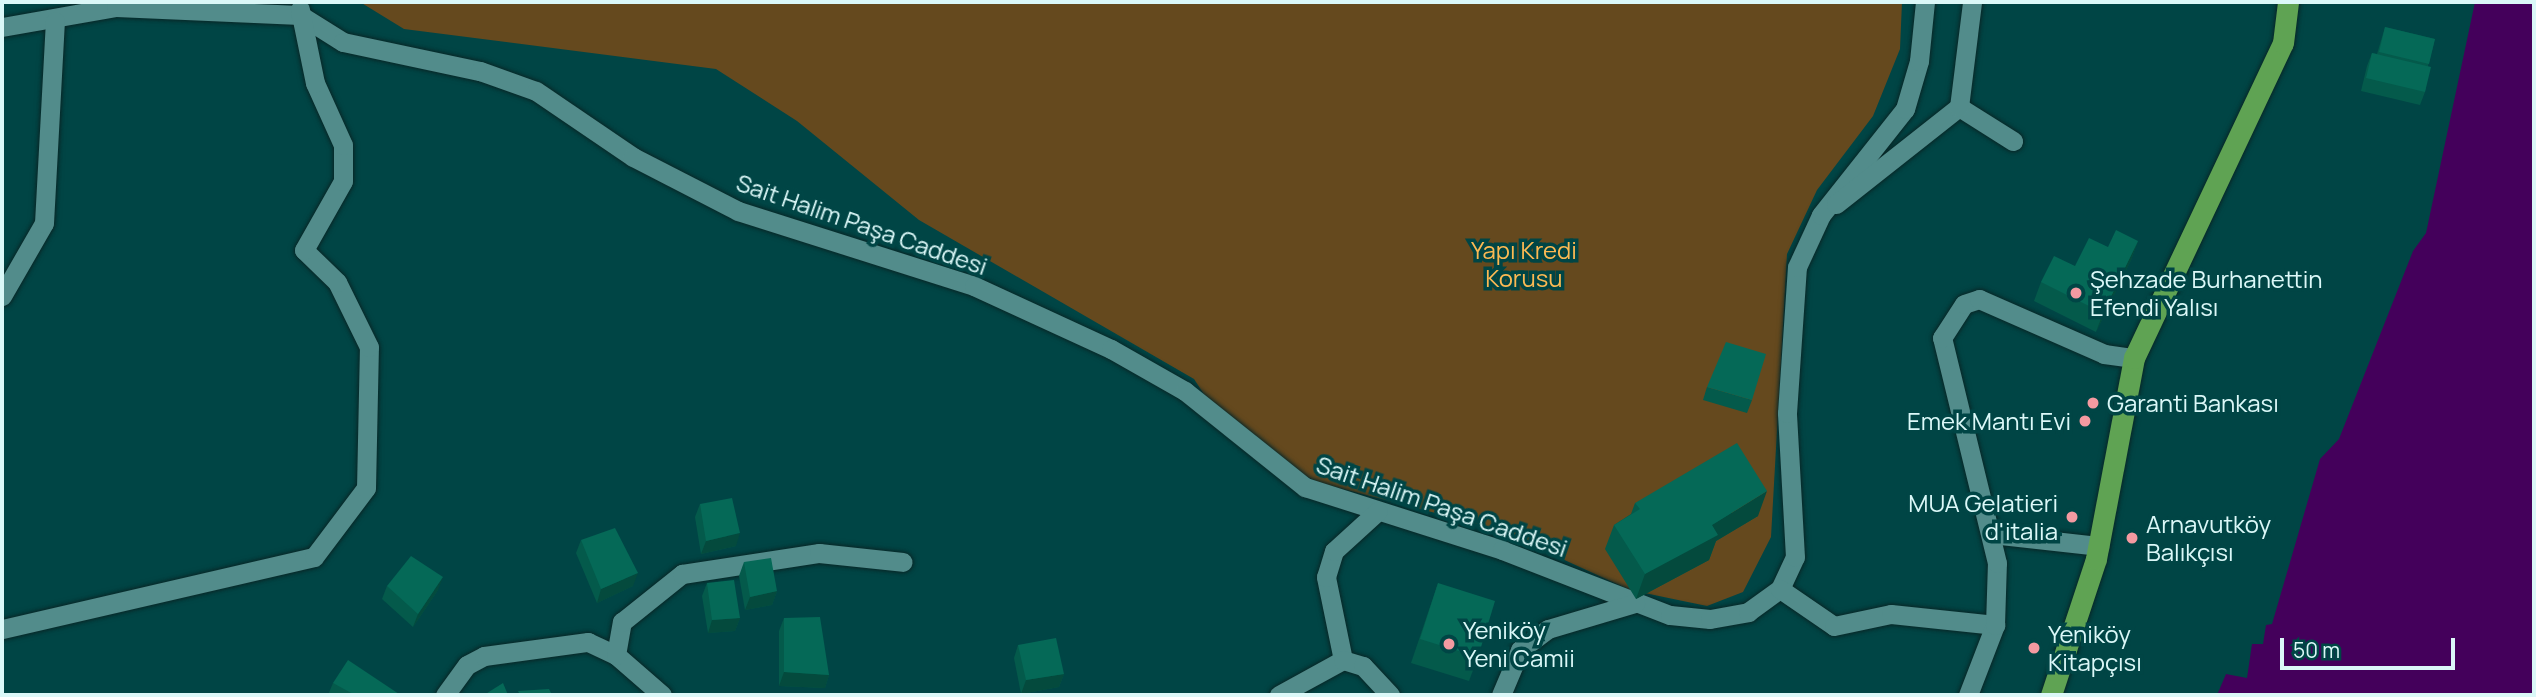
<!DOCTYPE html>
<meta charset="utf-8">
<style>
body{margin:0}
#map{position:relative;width:2536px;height:697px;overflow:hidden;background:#004545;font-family:Manrope,sans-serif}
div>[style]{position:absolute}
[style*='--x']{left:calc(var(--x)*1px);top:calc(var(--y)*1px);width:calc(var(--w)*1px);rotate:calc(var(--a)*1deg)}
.green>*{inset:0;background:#65491e}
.water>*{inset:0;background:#44005b}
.roads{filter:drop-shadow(0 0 2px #082727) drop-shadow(0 0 2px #082727)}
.street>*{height:19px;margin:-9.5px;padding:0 9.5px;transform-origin:9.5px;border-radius:9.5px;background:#528c8b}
.primary>*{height:21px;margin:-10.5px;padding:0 10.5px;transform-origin:10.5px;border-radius:10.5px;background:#5fa353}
.wall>*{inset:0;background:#045a4b}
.shaded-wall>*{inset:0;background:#044a3d}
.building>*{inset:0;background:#056957}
.dots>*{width:19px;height:19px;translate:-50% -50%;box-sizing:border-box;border:4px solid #004545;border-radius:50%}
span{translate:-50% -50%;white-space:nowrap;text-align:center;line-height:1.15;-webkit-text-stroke:7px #004545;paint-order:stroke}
.street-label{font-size:24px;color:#dbf8f8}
.park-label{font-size:24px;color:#fcb953}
.poi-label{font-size:24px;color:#dbf8f8}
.left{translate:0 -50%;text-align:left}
.right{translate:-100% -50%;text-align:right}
.frame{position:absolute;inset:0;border:4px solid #dbf8f8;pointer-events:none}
.scale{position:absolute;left:2280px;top:638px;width:175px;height:32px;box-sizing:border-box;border:4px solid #dbf8f8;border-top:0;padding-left:9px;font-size:21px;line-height:24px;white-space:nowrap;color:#dbf8f8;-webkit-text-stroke:5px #004545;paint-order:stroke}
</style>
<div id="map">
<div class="green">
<i style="clip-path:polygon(360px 2px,1902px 2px,1900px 49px,1873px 116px,1817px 190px,1787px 254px,1771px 537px,1743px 592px,1707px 606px,1630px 590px,1497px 529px,1320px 483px,1237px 445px,1194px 379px,919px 220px,797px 121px,716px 69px,404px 29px)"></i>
</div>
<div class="water">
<i style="clip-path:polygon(2475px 2px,2534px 2px,2534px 695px,2217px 695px,2226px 674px,2247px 678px,2252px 644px,2263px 644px,2266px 625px,2272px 624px,2320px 459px,2339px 439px,2413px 251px,2426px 233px)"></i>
</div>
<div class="roads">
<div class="street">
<i style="--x:2;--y:27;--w:116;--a:-10"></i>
<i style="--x:116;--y:7;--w:184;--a:2.5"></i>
<i style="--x:300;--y:15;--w:51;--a:32.1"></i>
<i style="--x:343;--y:42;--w:140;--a:12"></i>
<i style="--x:480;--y:71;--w:59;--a:19.7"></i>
<i style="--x:536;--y:91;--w:117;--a:34.2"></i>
<i style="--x:633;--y:157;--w:118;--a:27.2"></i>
<i style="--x:738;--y:211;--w:248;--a:17.6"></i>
<i style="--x:974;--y:286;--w:151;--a:24.7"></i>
<i style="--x:1111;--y:349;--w:85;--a:29.6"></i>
<i style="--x:1185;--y:391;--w:154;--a:38.7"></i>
<i style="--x:1305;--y:487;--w:207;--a:17.7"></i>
<i style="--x:1502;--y:550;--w:180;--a:21.2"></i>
<i style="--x:1670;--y:615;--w:40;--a:5.7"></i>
<i style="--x:1710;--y:619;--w:39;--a:-10"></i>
<i style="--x:1748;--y:612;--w:39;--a:-36"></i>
<i style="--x:1780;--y:589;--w:35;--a:-65"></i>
<i style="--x:1795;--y:557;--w:144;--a:-93.2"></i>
<i style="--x:1787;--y:413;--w:146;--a:-86.1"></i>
<i style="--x:1797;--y:267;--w:57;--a:-65.2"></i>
<i style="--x:1821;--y:215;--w:135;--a:-51.6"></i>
<i style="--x:1905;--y:109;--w:50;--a:-73.7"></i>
<i style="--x:1919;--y:61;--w:59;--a:-84.2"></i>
<i style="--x:1959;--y:107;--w:64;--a:32.2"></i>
<i style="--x:1836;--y:204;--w:157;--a:-38.3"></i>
<i style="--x:1959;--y:107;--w:106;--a:-82.9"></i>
<i style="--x:2;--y:296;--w:84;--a:-60.1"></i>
<i style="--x:44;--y:223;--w:202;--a:-86.9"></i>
<i style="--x:1992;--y:534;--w:108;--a:6.4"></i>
<i style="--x:1780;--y:589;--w:65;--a:34.4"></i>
<i style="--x:1834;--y:626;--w:58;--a:-11.9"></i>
<i style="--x:1891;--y:614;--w:105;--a:6"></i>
<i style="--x:2;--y:629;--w:320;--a:-13"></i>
<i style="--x:314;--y:557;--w:86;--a:-53"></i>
<i style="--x:366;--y:488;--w:141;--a:-88.8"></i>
<i style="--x:369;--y:347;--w:72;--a:-116.2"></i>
<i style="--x:337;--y:282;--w:46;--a:-135.9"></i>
<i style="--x:304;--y:250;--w:79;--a:-60.5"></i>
<i style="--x:343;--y:181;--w:36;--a:-90"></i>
<i style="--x:343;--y:145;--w:68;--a:-114.3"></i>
<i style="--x:315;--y:83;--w:75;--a:-101.6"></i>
<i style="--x:1343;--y:660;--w:85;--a:-101.6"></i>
<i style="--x:1326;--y:577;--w:27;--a:-73"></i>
<i style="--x:1334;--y:551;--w:59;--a:-42.3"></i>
<i style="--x:445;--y:695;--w:37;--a:-54"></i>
<i style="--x:467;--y:665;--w:19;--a:-28"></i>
<i style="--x:484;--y:656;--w:105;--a:-7.7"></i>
<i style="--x:588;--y:642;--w:31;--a:25"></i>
<i style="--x:662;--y:695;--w:61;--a:-139"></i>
<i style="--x:616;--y:655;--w:34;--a:-80"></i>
<i style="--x:622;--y:622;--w:77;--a:-38.7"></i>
<i style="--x:682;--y:574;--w:139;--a:-8.7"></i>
<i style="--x:819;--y:553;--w:84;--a:6.1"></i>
<i style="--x:1279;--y:695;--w:73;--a:-28.7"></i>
<i style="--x:1343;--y:660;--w:21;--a:17"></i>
<i style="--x:1363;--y:666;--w:40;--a:47"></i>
<i style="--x:1501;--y:695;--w:49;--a:-67.1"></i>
<i style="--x:1520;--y:650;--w:35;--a:-37"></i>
<i style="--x:1548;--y:629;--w:91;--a:-16.6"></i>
<i style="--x:1968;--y:695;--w:75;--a:-68.9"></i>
<i style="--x:1995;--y:625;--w:62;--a:-88.2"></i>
<i style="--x:1997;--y:563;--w:232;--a:-103.7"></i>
<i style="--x:1942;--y:338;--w:40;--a:-57.1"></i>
<i style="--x:1964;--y:304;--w:16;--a:-18"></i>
<i style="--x:1979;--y:299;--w:137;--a:23.7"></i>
<i style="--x:2104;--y:354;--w:30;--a:8"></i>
</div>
<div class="primary">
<i style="--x:2051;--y:695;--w:143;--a:-71.7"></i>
<i style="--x:2096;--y:559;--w:205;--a:-79.3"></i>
<i style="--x:2134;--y:358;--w:348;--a:-64.7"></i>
<i style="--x:2283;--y:43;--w:41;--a:-83"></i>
</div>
</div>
<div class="wall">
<i style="clip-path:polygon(2385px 27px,2435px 39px,2428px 66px,2425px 92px,2420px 105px,2361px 91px,2367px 66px,2372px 53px,2377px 54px)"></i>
<i style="clip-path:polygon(2138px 241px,2131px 260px,2096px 332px,2034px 301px,2041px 282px,2075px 266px,2108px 247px)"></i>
<i style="clip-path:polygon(1707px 387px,1752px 400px,1747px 413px,1703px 400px)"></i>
<i style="clip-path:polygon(1635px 503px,1758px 516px,1716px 541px,1709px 560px,1636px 599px,1605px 549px,1614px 525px,1631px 514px)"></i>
<i style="clip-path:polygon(700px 504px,736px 546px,701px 554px,695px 517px)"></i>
<i style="clip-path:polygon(581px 540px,633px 586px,597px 603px,576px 553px)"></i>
<i style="clip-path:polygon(744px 562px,777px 591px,772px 605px,745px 610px,739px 576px)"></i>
<i style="clip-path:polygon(707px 583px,740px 618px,735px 631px,708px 633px,702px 596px)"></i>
<i style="clip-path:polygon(1438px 583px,1478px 657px,1469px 681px,1411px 663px)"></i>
<i style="clip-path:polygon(387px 586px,438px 590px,413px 627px,382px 599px)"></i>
<i style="clip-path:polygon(784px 618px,829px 675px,825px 688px,779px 686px,779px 631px)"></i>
<i style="clip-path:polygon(1018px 645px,1064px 674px,1059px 687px,1021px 694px,1014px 658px)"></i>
<i style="clip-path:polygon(333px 683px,398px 695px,328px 695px)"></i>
</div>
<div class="shaded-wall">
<i style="clip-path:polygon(2138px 241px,2131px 260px,2096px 332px,2103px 313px)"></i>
<i style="clip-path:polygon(1767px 491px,1758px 516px,1716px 541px,1709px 560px,1636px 599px,1645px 574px,1712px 525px)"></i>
<i style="clip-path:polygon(740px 533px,736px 546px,701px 554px,706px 541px)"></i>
<i style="clip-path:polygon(638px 573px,633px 586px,597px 603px,601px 589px)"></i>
<i style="clip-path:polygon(443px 577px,438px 590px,413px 627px,418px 614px)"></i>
<i style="clip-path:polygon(777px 591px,772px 605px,745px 610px,750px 597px)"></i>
<i style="clip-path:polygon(740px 618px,735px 631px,708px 633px,712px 620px)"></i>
<i style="clip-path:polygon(784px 672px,829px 675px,825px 688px,779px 686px)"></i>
<i style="clip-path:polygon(1064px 674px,1059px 687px,1021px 694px,1026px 680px)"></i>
</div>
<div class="building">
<i style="clip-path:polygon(2385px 27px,2435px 39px,2429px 64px,2379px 52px)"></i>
<i style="clip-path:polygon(2372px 53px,2431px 67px,2425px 92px,2366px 78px)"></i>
<i style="clip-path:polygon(2116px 230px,2138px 241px,2103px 313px,2041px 282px,2054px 256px,2075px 266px,2089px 238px,2108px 247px)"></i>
<i style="clip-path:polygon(1726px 342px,1766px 354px,1752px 400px,1707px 387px)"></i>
<i style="clip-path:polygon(1737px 443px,1767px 491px,1712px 525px,1718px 535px,1645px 574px,1614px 525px,1640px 509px,1635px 503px)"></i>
<i style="clip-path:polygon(732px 498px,740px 533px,706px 541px,700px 504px)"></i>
<i style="clip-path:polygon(615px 528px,638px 573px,601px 589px,581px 540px)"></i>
<i style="clip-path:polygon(411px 556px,443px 577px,418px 614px,387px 586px)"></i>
<i style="clip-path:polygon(771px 558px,777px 591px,750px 597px,744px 562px)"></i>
<i style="clip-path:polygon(734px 580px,740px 618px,712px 620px,707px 583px)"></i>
<i style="clip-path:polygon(1438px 583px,1495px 601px,1478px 657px,1420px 639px)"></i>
<i style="clip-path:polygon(820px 617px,829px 675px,784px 672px,784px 618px)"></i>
<i style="clip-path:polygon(1056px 638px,1064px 674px,1026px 680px,1018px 645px)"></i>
<i style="clip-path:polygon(348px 660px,399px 694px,398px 695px,355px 695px,333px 683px)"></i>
<i style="clip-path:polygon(503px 683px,508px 695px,484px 695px)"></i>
<i style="clip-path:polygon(549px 689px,552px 695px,520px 695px,518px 691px)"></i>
</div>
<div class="dots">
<i style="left:2076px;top:293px;background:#f49aa1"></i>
<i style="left:2093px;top:403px;background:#f49aa1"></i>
<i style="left:2085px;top:421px;background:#f49aa1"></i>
<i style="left:2072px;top:517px;background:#f49aa1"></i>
<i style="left:2132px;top:538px;background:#f49aa1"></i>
<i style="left:1449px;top:644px;background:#f49aa1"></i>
<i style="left:2034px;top:648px;background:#f49aa1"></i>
</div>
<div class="street-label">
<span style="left:862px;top:224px;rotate:19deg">Sait Halim Paşa Caddesi</span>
<span style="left:1442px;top:506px;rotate:19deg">Sait Halim Paşa Caddesi</span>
</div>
<div class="park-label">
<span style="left:1524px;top:264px">Yapı Kredi<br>Korusu</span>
</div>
<div class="poi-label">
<span class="left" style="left:2090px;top:293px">Şehzade Burhanettin<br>Efendi Yalısı</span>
<span class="left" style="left:2107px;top:403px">Garanti Bankası</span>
<span class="right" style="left:2071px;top:421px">Emek Mantı Evi</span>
<span class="right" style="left:2058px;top:517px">MUA Gelatieri<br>d'italia</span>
<span class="left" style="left:2146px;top:538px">Arnavutköy<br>Balıkçısı</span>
<span class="left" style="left:1463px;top:644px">Yeniköy<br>Yeni Camii</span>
<span class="left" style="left:2048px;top:648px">Yeniköy<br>Kitapçısı</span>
</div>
<div class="frame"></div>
<div class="scale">50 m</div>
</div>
